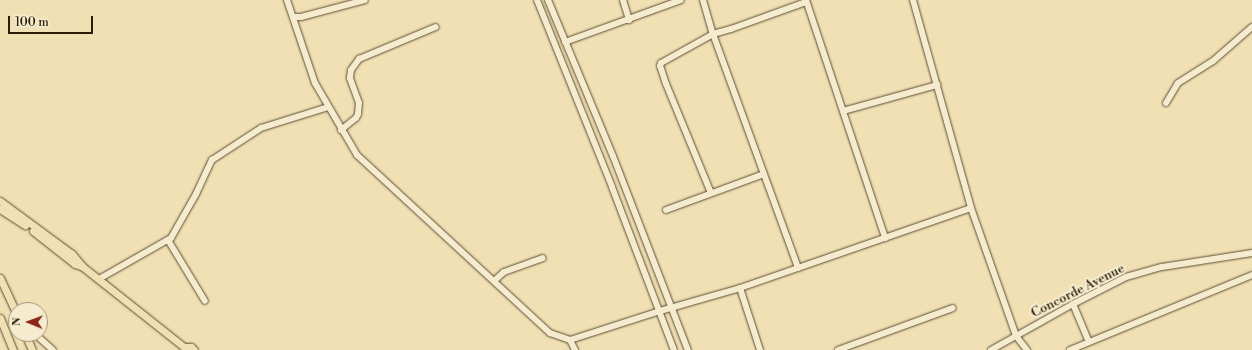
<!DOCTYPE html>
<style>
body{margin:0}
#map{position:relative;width:1252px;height:350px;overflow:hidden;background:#f0e0b4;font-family:"Libre Bodoni",serif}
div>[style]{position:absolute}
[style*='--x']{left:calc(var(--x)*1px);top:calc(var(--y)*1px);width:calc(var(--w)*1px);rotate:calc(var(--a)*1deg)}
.roads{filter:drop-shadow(0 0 1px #5d4d32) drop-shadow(0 0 1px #5d4d32)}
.minor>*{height:6px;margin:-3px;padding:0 3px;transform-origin:3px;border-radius:3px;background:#f5ebce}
.major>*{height:7px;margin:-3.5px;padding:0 3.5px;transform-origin:3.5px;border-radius:3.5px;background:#f0e0b4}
span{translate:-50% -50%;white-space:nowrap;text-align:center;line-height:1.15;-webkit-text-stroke:4px #f5ebce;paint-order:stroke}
.street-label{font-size:13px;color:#2c1c07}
.north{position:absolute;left:8px;top:302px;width:40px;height:40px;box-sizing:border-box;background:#f5ebce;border:1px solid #a5987e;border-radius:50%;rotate:271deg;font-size:11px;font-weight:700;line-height:16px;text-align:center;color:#2c1c07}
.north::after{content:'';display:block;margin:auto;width:14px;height:18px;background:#8f2418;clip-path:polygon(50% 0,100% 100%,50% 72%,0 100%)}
.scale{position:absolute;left:8px;top:16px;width:85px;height:18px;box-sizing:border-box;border:2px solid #2c1c07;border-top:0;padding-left:5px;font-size:12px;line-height:14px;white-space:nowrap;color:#2c1c07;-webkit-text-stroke:3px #f5ebce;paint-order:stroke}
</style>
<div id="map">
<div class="roads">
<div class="minor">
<i style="--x:287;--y:0;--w:88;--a:71.4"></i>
<i style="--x:315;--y:83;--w:83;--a:59.7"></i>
<i style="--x:357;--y:155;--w:263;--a:42.7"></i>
<i style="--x:550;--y:333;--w:21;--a:19"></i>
<i style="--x:570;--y:340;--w:11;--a:63"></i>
<i style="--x:537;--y:0;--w:201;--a:68.1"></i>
<i style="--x:612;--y:187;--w:174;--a:69.2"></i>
<i style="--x:548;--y:0;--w:169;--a:67.4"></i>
<i style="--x:613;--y:156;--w:208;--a:68.9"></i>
<i style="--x:623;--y:0;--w:21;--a:73"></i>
<i style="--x:703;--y:0;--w:35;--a:74"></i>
<i style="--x:713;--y:34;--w:249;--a:70"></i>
<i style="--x:806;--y:0;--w:251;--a:71.6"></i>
<i style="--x:913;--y:0;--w:216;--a:74.4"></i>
<i style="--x:971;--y:208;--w:136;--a:70.6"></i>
<i style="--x:1016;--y:336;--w:18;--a:52"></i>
<i style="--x:293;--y:17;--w:8;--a:0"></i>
<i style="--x:301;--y:17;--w:66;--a:-14.9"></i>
<i style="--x:565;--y:42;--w:123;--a:-19.9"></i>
<i style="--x:1166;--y:103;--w:23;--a:-59"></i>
<i style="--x:1178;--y:83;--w:41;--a:-32.2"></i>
<i style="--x:1213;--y:61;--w:52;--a:-41.1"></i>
<i style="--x:843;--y:111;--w:98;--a:-15.5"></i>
<i style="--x:341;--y:130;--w:19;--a:-39"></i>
<i style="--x:356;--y:118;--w:4;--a:-63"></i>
<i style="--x:358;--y:114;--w:11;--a:-85"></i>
<i style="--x:359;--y:103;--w:27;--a:-110"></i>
<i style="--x:350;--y:78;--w:8;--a:-83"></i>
<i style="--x:351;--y:70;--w:14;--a:-54"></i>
<i style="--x:359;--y:59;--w:83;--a:-22.6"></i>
<i style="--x:711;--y:193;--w:118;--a:-112.4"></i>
<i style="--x:666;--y:84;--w:19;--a:-108"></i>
<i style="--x:660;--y:66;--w:3;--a:-72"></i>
<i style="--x:661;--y:63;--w:60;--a:-29.1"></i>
<i style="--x:713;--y:34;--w:19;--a:-16"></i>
<i style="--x:731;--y:29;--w:80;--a:-19.8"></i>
<i style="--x:666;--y:210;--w:104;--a:-20.2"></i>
<i style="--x:168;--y:240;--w:71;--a:58.8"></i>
<i style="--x:99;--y:279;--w:83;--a:-29.7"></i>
<i style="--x:171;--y:238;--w:51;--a:-60.4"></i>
<i style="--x:196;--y:194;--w:38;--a:-65"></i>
<i style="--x:212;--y:160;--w:59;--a:-33.1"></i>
<i style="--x:261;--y:128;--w:70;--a:-17.4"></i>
<i style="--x:494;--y:281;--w:13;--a:-42"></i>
<i style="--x:504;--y:272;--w:41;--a:-19.7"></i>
<i style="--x:740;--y:288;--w:65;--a:72.1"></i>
<i style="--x:1073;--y:304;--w:41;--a:67.2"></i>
<i style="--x:35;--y:334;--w:24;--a:42"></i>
<i style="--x:570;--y:340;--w:95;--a:-17.9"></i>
<i style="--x:660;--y:311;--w:83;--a:-16"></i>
<i style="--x:740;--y:288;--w:244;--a:-19.1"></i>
<i style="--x:838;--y:350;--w:122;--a:-20.1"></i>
<i style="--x:991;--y:350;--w:94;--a:-29.3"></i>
<i style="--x:1073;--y:304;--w:59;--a:-27"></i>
<i style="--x:1126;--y:277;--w:37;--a:-16"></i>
<i style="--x:1162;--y:267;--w:91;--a:-8.8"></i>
<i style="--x:1070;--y:350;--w:197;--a:-22.4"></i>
</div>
<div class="major">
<i style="--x:0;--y:201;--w:89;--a:36.4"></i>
<i style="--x:72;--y:254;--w:17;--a:50"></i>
<i style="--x:83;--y:267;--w:129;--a:38.4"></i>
<i style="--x:184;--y:347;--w:7;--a:0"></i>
<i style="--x:191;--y:347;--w:4;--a:45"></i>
<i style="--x:0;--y:209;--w:30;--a:33"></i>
<i style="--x:33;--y:231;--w:53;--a:38.2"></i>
<i style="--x:75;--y:264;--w:6;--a:18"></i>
<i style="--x:0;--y:278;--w:38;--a:65"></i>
<i style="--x:0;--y:318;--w:35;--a:68"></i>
<i style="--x:25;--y:334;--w:17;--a:66"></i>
</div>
</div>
<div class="street-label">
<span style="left:1078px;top:291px;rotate:-27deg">Concorde Avenue</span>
</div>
<div class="north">N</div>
<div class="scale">100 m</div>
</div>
